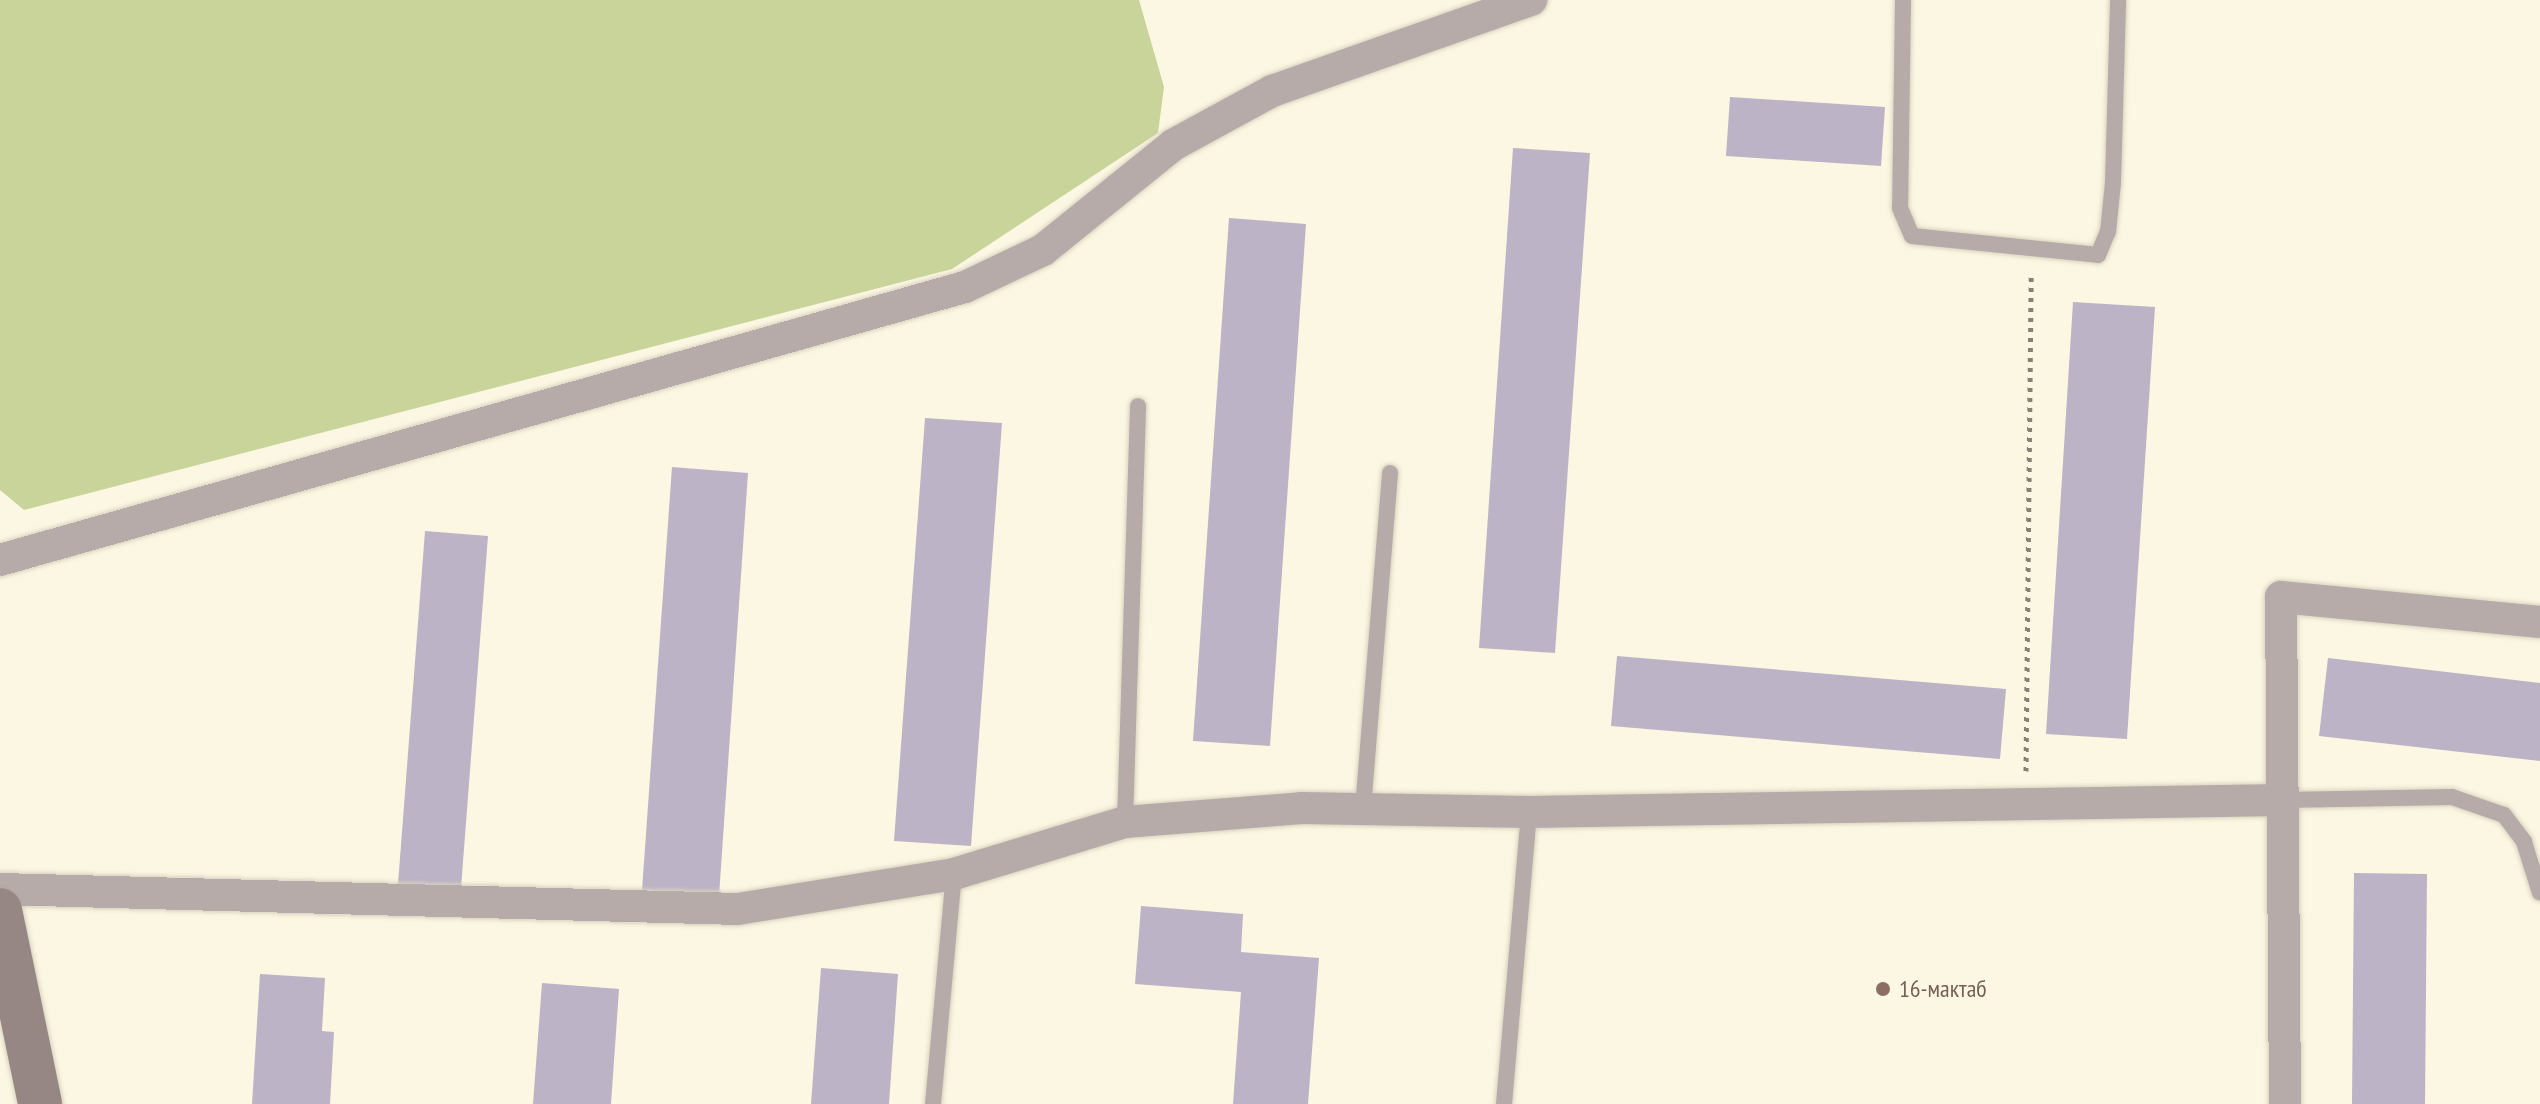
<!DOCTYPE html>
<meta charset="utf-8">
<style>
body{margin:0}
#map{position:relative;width:2540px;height:1104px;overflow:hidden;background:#fcf7e2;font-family:"PT Sans Narrow",sans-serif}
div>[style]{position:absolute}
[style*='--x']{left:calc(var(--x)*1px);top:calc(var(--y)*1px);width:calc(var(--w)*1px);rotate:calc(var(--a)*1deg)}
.green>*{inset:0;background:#c8d49a}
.building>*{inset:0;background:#bcb3c6}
.path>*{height:5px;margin-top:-2.5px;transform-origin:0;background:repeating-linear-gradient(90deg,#858173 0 4px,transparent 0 10px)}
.roads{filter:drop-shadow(0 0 2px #d7d3c0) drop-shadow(0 0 2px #d7d3c0)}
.lane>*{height:16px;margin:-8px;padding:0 8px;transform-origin:8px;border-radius:8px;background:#b6aba9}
.street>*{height:32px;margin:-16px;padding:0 16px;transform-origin:16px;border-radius:16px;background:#b6aba9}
.secondary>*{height:44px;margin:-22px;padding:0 22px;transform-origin:22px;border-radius:22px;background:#968784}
.dots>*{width:22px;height:22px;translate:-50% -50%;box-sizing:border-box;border:4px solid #fcf7e2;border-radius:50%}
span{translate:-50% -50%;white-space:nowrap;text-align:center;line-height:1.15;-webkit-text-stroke:8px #fcf7e2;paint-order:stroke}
.education-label{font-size:24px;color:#785e54}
.left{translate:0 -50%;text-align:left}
</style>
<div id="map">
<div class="green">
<i style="clip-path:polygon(0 0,1139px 0,1164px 87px,1158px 133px,952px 269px,24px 510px,0 490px)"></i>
</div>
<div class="building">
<i style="clip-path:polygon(1730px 97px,1885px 107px,1881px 166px,1726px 156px)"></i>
<i style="clip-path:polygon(1513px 148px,1590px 153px,1555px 653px,1479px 648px)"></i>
<i style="clip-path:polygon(1229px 218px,1306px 224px,1270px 746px,1193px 741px)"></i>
<i style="clip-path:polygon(2073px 302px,2155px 307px,2127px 739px,2046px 734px)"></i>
<i style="clip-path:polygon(925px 418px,1002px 423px,971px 846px,894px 841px)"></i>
<i style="clip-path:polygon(672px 467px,748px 473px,719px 896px,642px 890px)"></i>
<i style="clip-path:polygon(425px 531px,488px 536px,461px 888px,398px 884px)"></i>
<i style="clip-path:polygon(1617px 656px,2006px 689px,2000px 759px,1611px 726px)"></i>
<i style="clip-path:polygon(2328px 658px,2540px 683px,2540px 761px,2319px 736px)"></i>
<i style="clip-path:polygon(2354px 873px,2427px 874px,2425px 1104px,2352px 1104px)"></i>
<i style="clip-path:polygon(1141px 906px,1243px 914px,1241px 952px,1319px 958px,1308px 1104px,1233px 1104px,1241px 992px,1135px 984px)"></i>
<i style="clip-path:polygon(821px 968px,898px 974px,889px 1104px,811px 1104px)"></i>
<i style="clip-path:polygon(260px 974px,325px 978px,322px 1031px,334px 1032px,330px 1104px,252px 1104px)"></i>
<i style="clip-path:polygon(542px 983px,619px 989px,611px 1104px,533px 1104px)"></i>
</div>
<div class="path">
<i style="--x:2026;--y:771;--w:498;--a:-89.4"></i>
</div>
<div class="roads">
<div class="lane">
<i style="--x:1903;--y:0;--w:208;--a:90.8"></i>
<i style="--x:1900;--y:208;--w:30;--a:67"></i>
<i style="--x:1912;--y:236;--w:187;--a:5.8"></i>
<i style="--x:2098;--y:255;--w:25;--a:-67"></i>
<i style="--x:2108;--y:232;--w:49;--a:-84.2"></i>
<i style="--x:2113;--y:183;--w:183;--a:-88.4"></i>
<i style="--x:2282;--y:800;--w:170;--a:-1"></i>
<i style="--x:2452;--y:797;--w:55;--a:19.1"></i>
<i style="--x:2504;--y:815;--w:34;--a:53"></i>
<i style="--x:2524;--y:842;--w:53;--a:72.6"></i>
<i style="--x:1363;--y:809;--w:337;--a:-85.4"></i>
<i style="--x:1125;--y:822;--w:416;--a:-88.2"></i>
<i style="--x:933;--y:1104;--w:231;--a:-84.8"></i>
<i style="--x:1504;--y:1104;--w:293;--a:-85.1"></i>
</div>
<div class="street">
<i style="--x:0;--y:560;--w:1003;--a:-15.8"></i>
<i style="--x:965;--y:287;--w:86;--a:-25.4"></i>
<i style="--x:1043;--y:250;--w:167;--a:-38.9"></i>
<i style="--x:1173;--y:145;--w:113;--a:-28.6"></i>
<i style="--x:1272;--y:91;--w:275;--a:-19.4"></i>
<i style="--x:0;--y:889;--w:738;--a:1.55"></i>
<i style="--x:738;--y:909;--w:219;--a:-9.2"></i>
<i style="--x:954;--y:874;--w:179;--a:-16.9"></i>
<i style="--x:1125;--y:822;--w:177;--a:-4.5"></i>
<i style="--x:1301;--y:808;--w:228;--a:1"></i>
<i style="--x:1529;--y:812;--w:753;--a:-0.91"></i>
<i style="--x:2285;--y:1104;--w:507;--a:-90.45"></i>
<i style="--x:2281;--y:597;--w:260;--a:5.5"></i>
</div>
<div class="secondary">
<i style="--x:0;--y:910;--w:198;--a:78.3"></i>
</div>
</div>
<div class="dots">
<i style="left:1883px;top:989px;background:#8d6e63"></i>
</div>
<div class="education-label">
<span class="left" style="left:1899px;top:989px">16-мактаб</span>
</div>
</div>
